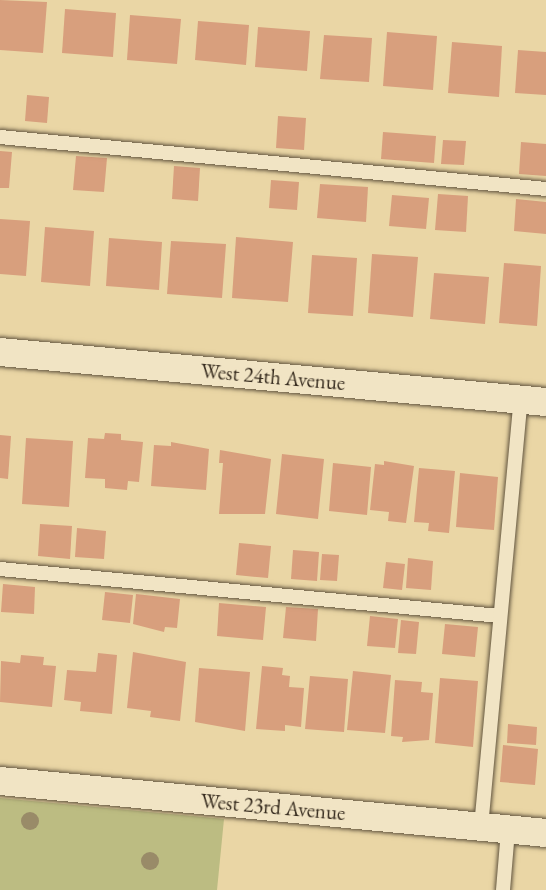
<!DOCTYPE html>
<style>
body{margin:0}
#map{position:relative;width:546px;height:890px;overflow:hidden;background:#ead6a5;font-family:"EB Garamond",serif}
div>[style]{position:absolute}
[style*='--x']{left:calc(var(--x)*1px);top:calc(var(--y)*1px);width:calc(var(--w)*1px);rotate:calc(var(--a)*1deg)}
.green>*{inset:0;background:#bcbc82}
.building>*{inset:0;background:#d89f7d}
.roads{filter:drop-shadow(0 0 2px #62553f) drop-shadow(0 0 2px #62553f)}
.service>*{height:14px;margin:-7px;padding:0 7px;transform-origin:7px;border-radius:7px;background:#f1e4c4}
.minor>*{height:28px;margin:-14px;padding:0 14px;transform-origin:14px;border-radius:14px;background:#f1e4c4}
.trees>*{width:18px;height:18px;margin:-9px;border-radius:50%;background:#998b68}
span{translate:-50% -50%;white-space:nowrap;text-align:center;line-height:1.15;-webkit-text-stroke:4.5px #f1e4c4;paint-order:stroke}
.street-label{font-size:21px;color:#352a1d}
</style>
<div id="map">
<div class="green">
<i style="clip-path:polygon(0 798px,224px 819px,217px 890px,0 890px)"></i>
</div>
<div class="building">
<i style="clip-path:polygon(0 0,47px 2px,43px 53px,0 50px)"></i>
<i style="clip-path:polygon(65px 9px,116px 13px,113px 57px,62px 53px)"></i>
<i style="clip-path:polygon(130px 15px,181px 19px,177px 64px,127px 60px)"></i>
<i style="clip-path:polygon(198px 21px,249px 25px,246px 65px,195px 60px)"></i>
<i style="clip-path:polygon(258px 27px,310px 31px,307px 71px,255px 67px)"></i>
<i style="clip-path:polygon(387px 32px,437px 36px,433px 90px,383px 86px)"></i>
<i style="clip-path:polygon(324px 35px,372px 38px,369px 82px,320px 79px)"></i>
<i style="clip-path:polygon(452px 42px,502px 46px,499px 97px,448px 93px)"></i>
<i style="clip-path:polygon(518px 50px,546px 52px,546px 95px,515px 93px)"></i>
<i style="clip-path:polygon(27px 95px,49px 97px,47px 123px,25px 121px)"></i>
<i style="clip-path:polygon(278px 116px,306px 118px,304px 150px,276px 148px)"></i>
<i style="clip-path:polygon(383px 132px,436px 136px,434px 163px,381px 159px)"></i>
<i style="clip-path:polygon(443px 140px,466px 141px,464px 165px,441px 164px)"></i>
<i style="clip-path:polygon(521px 142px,546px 144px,546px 176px,519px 174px)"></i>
<i style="clip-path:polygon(0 151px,12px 152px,9px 188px,0 188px)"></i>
<i style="clip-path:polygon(76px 156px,107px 158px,104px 192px,73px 190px)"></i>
<i style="clip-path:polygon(174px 166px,200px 168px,198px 201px,172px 199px)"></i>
<i style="clip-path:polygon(271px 180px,299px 182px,297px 210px,269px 208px)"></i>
<i style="clip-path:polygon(320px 184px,368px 187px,366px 222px,317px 218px)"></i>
<i style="clip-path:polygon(438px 194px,468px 196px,466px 232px,435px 230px)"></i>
<i style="clip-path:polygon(392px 195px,429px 198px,426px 229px,389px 226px)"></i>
<i style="clip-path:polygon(516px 199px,546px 202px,546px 234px,514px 231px)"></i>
<i style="clip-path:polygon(0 219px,30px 221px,26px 276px,0 274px)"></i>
<i style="clip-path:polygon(45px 227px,94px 231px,90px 286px,41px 282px)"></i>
<i style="clip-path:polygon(236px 237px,293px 242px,288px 302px,232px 298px)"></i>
<i style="clip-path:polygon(109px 238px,162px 242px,159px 290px,106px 286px)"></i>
<i style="clip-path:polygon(171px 241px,226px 244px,222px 298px,167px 294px)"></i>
<i style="clip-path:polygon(372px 254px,418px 257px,413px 317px,368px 313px)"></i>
<i style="clip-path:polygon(312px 255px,357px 258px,353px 316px,308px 313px)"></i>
<i style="clip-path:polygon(504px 263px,541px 266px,537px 326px,499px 323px)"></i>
<i style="clip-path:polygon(434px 273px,489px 277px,485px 324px,430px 319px)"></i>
<i style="clip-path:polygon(105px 433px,121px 434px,121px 440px,143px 442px,139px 482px,128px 481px,127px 490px,105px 488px,105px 479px,85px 478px,88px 438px,104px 439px)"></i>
<i style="clip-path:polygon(0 435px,11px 436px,8px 479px,0 478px)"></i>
<i style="clip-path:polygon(26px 438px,73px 441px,69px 507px,22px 504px)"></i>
<i style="clip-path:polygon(171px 442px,209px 449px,206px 490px,151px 486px,154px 445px,171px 446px)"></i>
<i style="clip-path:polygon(220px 450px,271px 459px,265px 514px,219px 514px,223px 463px,219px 463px)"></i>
<i style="clip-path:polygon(282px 454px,324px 459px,318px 519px,276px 514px)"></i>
<i style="clip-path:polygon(384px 461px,414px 466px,406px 523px,388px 521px,389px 512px,370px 510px,375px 464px,384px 465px)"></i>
<i style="clip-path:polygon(333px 463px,371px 467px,367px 515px,329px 511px)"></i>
<i style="clip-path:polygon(419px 468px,455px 471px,449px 533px,428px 531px,429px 523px,414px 522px)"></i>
<i style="clip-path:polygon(460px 473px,498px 477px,494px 530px,456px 527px)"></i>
<i style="clip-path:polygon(40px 524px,72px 526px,70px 559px,38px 556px)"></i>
<i style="clip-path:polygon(77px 528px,106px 531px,104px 559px,75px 557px)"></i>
<i style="clip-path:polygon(239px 543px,271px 546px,268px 578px,236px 575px)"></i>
<i style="clip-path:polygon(293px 550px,319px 552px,317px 581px,291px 579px)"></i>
<i style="clip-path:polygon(322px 554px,339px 555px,337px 581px,320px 580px)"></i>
<i style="clip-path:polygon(408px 558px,433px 561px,431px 590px,406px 588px)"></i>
<i style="clip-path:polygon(386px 562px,405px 564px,402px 590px,383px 588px)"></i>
<i style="clip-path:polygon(3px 584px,35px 587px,34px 614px,1px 612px)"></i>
<i style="clip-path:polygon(105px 592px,133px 595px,130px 623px,102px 620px)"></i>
<i style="clip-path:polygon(136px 594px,180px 599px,177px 628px,165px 627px,164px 632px,133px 624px)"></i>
<i style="clip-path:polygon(219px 603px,266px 607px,263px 640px,217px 636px)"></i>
<i style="clip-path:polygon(286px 607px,318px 609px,316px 641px,283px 638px)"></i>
<i style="clip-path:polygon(370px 616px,398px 619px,395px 648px,367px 646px)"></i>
<i style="clip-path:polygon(401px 620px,419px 622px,416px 654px,398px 653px)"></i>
<i style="clip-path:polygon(445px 624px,478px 627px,475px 657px,442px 654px)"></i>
<i style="clip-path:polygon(133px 652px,186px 662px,180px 721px,150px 717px,151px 711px,127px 708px)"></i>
<i style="clip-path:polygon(98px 653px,117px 655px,112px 714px,80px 711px,81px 702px,64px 700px,67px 670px,96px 672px)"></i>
<i style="clip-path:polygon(21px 655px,44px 657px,43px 665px,56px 666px,52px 707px,0 702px,1px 661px,20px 663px)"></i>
<i style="clip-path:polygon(262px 666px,283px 668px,282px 675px,290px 676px,289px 687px,304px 688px,301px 727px,285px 725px,285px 731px,256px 729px)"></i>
<i style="clip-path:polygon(199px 668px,250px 672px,245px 731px,195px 722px)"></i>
<i style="clip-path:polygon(353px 671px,391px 675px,385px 733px,347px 730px)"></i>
<i style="clip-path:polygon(310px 676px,348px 679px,344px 732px,305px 729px)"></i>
<i style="clip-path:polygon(440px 678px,478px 681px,473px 747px,435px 743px)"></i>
<i style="clip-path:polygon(395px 680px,422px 682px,421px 692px,433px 693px,429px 740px,402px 742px,403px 737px,391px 736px)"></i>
<i style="clip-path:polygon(508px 724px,537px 727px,536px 745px,507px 743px)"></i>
<i style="clip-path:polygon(503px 745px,538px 749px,535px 785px,500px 782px)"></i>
</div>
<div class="roads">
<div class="service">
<i style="--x:0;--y:137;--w:548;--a:5.44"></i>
<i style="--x:0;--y:569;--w:502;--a:5.37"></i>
<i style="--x:481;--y:827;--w:430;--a:-84.7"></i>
<i style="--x:503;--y:890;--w:60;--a:-85.2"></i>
</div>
<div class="minor">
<i style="--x:0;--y:352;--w:548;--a:5.23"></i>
<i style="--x:0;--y:781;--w:548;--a:5.44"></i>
</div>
</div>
<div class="trees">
<i style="left:30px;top:821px"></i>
<i style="left:150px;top:861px"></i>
</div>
<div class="street-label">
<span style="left:273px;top:377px;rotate:5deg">West 24th Avenue</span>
<span style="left:273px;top:807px;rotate:5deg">West 23rd Avenue</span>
</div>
</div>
